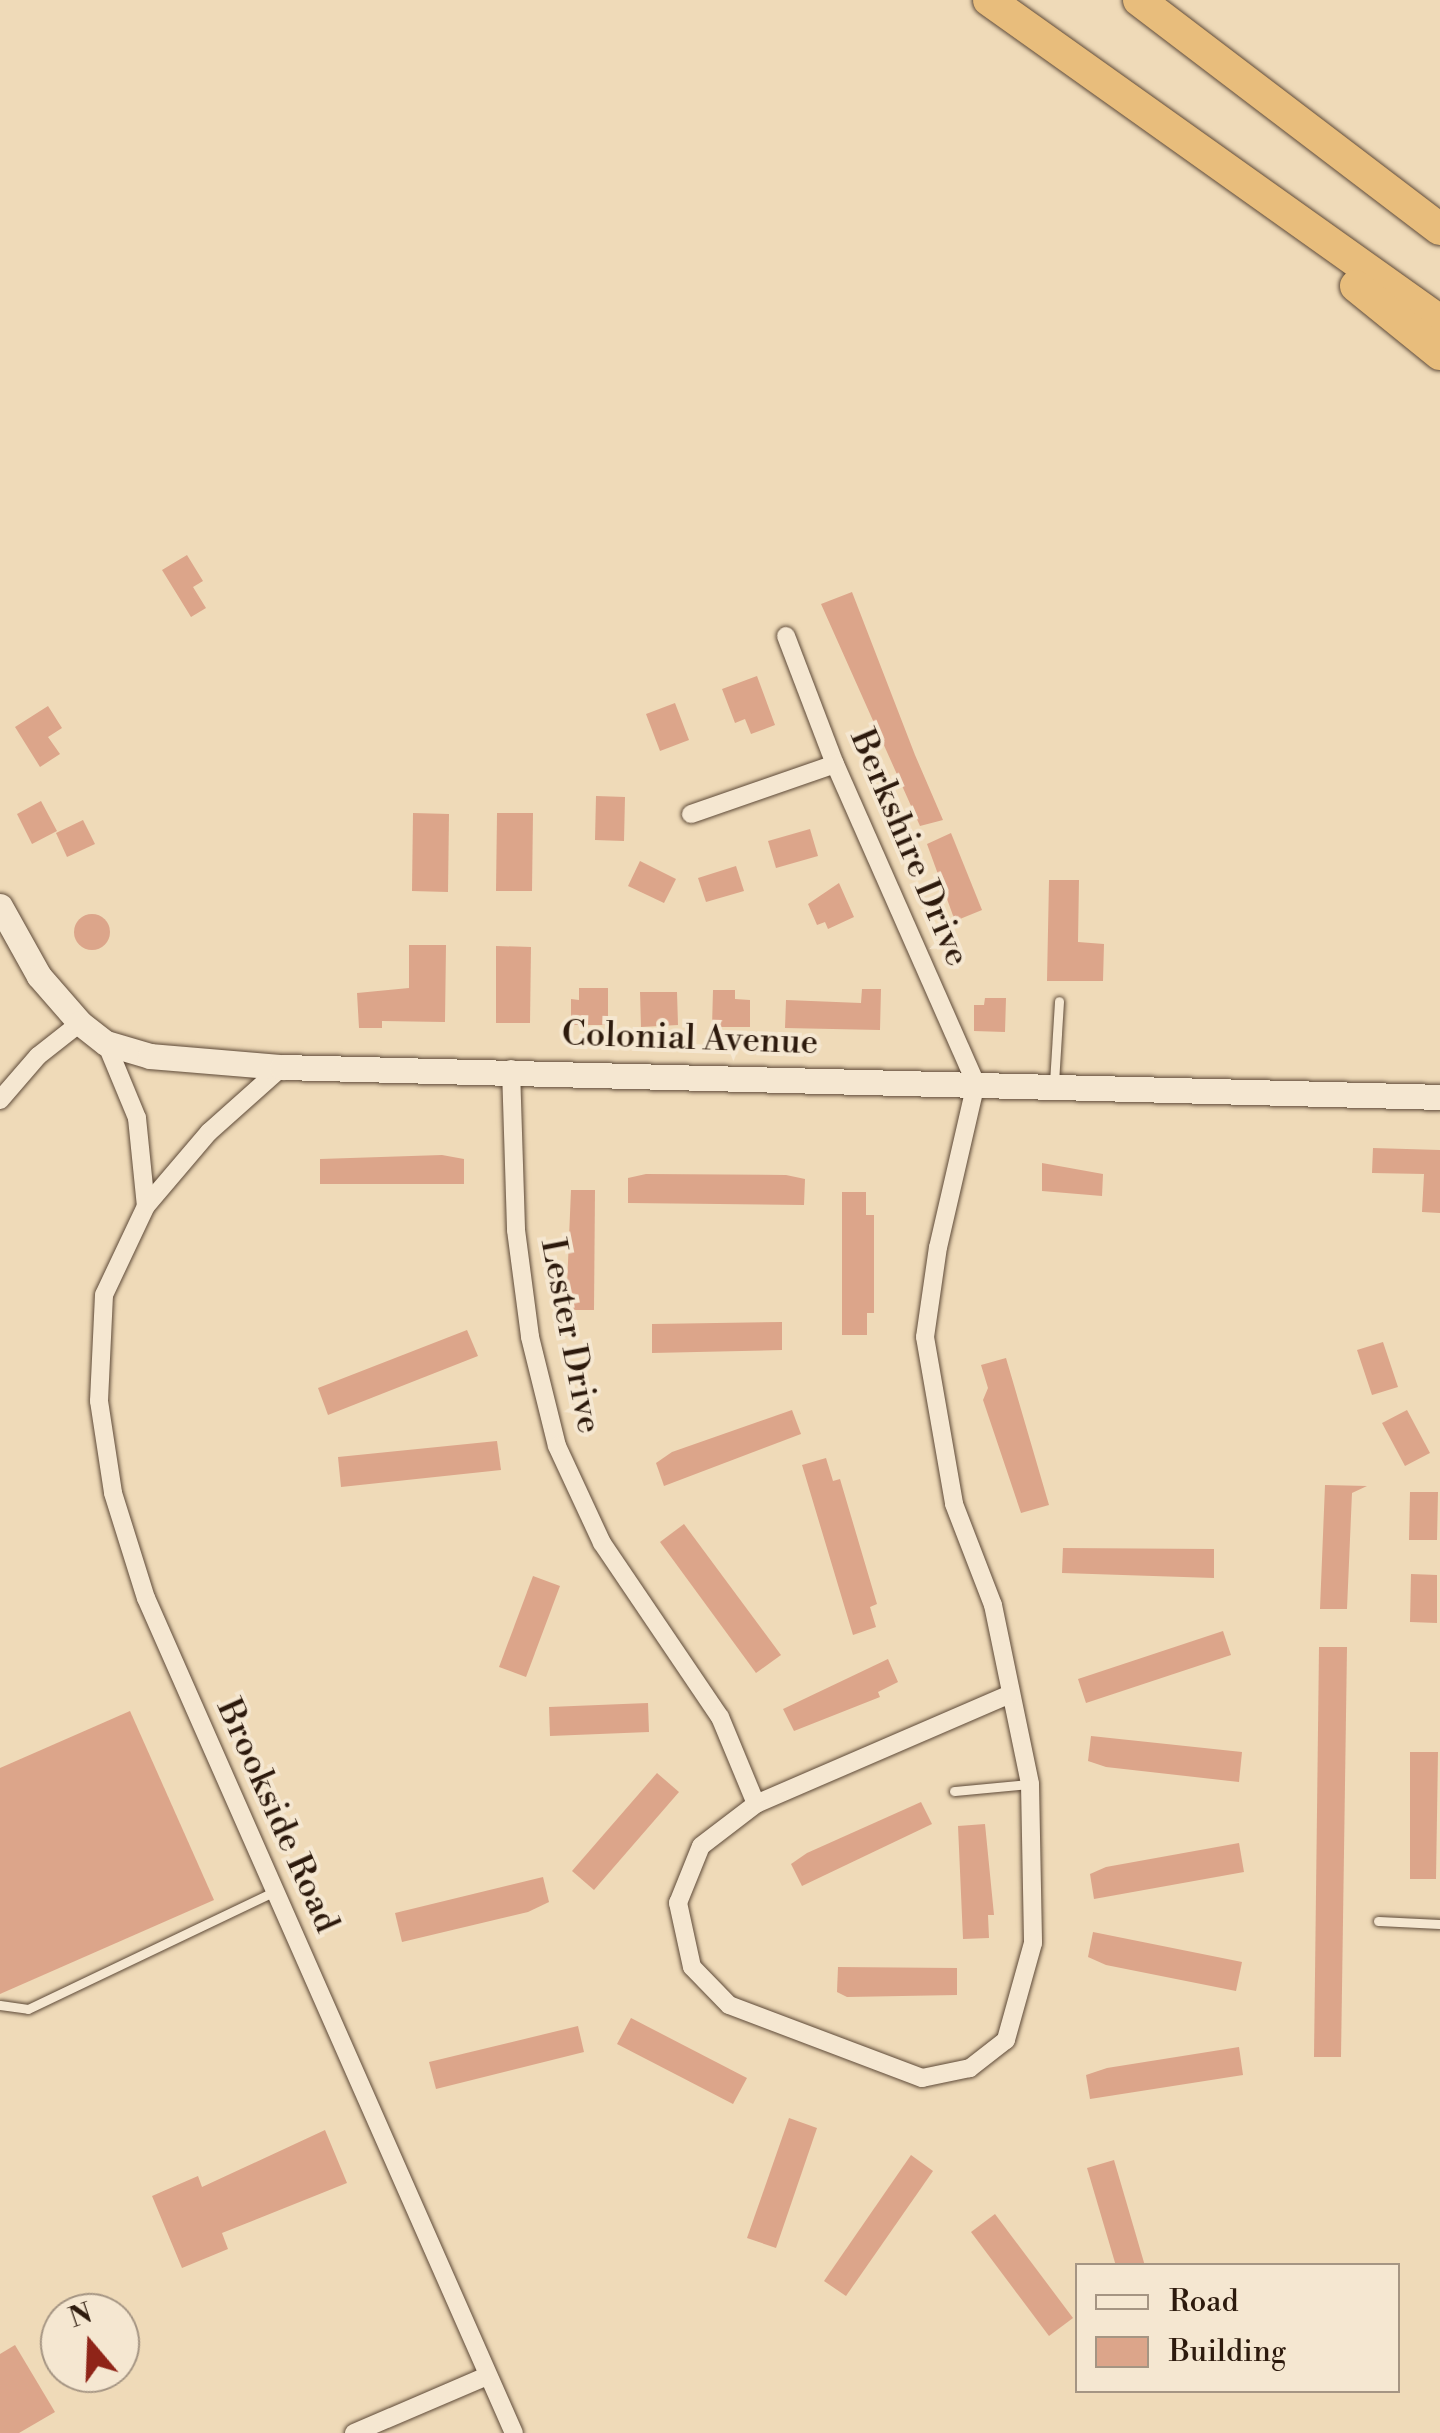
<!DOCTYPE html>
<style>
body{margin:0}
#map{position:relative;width:1440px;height:2433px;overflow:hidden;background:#efdab8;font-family:"Libre Bodoni",serif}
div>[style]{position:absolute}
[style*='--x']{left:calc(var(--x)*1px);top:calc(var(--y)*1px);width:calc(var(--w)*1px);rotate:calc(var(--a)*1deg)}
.building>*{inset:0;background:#dca58a}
.round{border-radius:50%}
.roads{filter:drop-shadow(0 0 2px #5e4a38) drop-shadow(0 0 2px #5e4a38)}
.lane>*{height:9px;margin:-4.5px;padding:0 4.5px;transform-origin:4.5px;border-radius:4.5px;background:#f5e7d1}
.street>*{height:18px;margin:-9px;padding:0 9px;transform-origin:9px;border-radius:9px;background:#f5e7d1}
.secondary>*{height:25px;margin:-12.5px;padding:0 12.5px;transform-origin:12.5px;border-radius:12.5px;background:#f5e7d1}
.highway>*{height:32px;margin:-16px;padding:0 16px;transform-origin:16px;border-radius:16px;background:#e8bd7c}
span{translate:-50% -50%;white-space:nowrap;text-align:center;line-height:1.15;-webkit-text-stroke:8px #f5e7d1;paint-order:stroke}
.street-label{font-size:35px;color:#2d1a0d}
.legend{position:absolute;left:1075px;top:2263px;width:325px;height:130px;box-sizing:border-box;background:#f5e7d1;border:2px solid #a59583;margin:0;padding:12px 18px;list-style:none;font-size:30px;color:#2d1a0d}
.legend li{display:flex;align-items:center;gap:20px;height:50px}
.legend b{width:50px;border:2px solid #a59583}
.north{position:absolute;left:40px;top:2293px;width:100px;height:100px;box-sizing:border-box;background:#f5e7d1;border:2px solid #a59583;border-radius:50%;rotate:341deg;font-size:28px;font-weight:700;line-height:40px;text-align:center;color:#2d1a0d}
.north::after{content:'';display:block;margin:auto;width:35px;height:45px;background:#8f2418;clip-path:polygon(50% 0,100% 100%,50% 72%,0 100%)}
</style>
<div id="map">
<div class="building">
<i style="clip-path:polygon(187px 555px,203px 581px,193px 587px,206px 608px,191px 617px,162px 570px)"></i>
<i style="clip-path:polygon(852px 592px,915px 755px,943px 820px,920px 826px,821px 604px)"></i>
<i style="clip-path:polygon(757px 676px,775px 725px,751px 734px,745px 719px,735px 723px,722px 689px)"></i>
<i style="clip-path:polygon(675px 703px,689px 740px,660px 751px,646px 714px)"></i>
<i style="clip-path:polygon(48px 706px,62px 728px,48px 737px,60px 754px,40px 767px,15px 727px)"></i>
<i style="clip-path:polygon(596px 796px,625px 797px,624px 841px,595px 840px)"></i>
<i style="clip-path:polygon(41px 801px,57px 831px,32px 844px,17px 814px)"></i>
<i style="clip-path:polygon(413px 813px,449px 814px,448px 892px,412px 891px)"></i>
<i style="clip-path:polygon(497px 813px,533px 813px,532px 891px,496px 891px)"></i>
<i style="clip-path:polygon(83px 820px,95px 844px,67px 857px,56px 833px)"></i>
<i style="clip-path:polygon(810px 829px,818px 856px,776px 868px,768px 841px)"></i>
<i style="clip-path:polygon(951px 833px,982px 910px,955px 921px,927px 844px)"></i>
<i style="clip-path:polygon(640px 861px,676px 879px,664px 903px,628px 886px)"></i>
<i style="clip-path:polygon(736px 866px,744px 891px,706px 902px,698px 878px)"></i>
<i style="clip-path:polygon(1049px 880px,1079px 880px,1078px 942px,1104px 944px,1103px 981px,1047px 981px)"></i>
<i style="clip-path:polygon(839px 883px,854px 917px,828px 929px,825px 922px,817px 925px,808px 904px)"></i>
<i class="round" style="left:74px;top:914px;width:36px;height:36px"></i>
<i style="clip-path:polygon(409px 945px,446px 945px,445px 1022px,382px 1021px,382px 1028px,359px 1028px,357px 993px,409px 988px)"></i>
<i style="clip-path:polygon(496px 946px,531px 947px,530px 1023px,496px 1023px)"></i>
<i style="clip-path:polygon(579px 988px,608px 988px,608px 1025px,571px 1025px,571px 999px,579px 1000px)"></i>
<i style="clip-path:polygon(862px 989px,881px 989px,880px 1030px,785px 1028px,786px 1000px,861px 1003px)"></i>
<i style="clip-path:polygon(713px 990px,735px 990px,735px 999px,750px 1000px,750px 1027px,712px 1027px)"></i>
<i style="clip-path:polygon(640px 992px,677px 992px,678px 1025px,641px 1027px)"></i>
<i style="clip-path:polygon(985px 998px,1006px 998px,1005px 1032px,974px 1031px,974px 1005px,984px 1005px)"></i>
<i style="clip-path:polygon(1373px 1148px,1440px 1150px,1440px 1213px,1422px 1212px,1424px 1174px,1372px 1173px)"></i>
<i style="clip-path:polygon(442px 1155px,464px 1159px,464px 1184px,320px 1184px,320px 1159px)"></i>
<i style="clip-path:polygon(1042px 1163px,1103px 1174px,1102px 1196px,1042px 1191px)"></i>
<i style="clip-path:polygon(646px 1174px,786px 1175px,805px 1179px,804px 1205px,628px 1203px,628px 1178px)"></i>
<i style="clip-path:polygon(571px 1190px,595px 1190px,594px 1310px,566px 1310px)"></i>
<i style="clip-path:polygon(842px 1192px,866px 1192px,866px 1215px,874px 1215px,874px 1313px,867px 1313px,867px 1335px,842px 1335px)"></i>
<i style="clip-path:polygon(782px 1322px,782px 1350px,652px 1353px,652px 1324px)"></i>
<i style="clip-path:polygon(467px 1330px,478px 1356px,328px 1415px,318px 1388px)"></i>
<i style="clip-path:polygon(1383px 1342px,1398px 1387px,1372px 1395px,1357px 1350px)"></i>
<i style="clip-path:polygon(1006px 1358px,1049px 1505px,1021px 1513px,983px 1400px,988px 1388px,981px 1365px)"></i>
<i style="clip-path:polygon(792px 1410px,801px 1434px,664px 1486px,656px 1463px,672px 1452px)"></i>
<i style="clip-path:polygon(1407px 1410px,1430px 1453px,1405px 1466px,1382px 1423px)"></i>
<i style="clip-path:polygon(497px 1441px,501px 1470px,341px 1487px,338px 1457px)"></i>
<i style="clip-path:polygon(826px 1458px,833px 1481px,840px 1479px,877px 1604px,870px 1607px,876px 1627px,853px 1635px,802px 1465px)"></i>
<i style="clip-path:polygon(1325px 1485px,1367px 1486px,1352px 1493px,1347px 1609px,1320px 1609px)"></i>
<i style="clip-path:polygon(1410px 1492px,1438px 1492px,1437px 1540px,1409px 1540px)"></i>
<i style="clip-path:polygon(684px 1524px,781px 1655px,756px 1673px,660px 1542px)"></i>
<i style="clip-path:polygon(1063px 1548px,1214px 1549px,1214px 1578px,1062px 1573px)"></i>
<i style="clip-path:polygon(1411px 1574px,1437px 1575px,1437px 1623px,1410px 1622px)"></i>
<i style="clip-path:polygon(533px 1576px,560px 1586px,526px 1677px,499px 1667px)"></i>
<i style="clip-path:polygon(1223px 1631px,1231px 1655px,1086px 1703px,1078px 1679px)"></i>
<i style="clip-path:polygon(1319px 1647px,1347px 1647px,1341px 2057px,1314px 2057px)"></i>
<i style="clip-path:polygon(888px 1659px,898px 1682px,878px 1692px,880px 1697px,794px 1731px,783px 1709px)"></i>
<i style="clip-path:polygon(648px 1703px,649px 1732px,550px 1736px,549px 1707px)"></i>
<i style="clip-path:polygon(130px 1711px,214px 1900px,0 1994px,0 1768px)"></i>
<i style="clip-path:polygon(1091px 1736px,1242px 1752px,1239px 1782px,1106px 1767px,1088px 1761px)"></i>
<i style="clip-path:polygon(1410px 1752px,1438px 1752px,1436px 1879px,1410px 1879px)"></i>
<i style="clip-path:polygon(657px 1773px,679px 1792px,594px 1890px,572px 1871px)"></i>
<i style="clip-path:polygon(921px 1802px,932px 1824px,802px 1886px,791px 1864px,807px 1853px)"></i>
<i style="clip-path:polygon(985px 1824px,994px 1915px,988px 1915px,989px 1938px,963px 1939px,958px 1826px)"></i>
<i style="clip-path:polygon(1239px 1843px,1244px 1872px,1094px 1899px,1090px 1874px,1106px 1867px)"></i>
<i style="clip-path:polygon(543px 1877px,549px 1902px,528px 1912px,402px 1942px,395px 1913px)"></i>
<i style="clip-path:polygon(1093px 1932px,1242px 1962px,1236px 1991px,1106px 1965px,1088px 1957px)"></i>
<i style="clip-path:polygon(838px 1967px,957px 1968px,957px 1995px,847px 1997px,837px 1992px)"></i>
<i style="clip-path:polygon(631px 2018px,747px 2078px,733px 2104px,617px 2044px)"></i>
<i style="clip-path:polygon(578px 2026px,584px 2052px,436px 2089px,429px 2062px)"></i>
<i style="clip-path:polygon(1239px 2047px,1243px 2075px,1090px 2099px,1086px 2075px,1107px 2068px)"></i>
<i style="clip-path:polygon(789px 2118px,817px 2128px,776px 2248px,747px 2238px)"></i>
<i style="clip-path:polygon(325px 2130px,347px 2183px,222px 2233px,228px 2249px,182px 2268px,152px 2196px,198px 2176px,202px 2187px)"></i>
<i style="clip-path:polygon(911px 2155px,933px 2171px,846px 2296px,824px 2281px)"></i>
<i style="clip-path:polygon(1114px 2160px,1145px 2266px,1116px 2266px,1087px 2168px)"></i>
<i style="clip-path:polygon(995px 2214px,1073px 2318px,1049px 2336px,971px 2232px)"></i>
<i style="clip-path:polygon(15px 2345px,55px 2412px,19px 2433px,0 2433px,0 2354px)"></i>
</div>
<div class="roads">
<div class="lane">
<i style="--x:1054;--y:1083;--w:82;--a:-86.5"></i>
<i style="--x:954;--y:1791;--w:76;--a:-5.3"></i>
<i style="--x:1378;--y:1921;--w:62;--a:2.8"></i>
<i style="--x:0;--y:2005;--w:28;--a:8"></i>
<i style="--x:28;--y:2009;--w:274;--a:-25.5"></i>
</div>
<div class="street">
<i style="--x:786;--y:636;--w:137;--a:69.1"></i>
<i style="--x:835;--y:764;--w:349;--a:66.2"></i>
<i style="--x:976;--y:1083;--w:168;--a:103"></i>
<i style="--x:938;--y:1247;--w:91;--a:98.2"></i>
<i style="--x:925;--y:1337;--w:169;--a:80.1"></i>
<i style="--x:954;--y:1504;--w:108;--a:68.9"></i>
<i style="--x:993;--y:1605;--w:183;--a:78.3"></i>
<i style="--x:1030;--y:1784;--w:159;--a:88.9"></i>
<i style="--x:1033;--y:1943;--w:101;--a:105.6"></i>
<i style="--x:1006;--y:2040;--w:46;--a:142.1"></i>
<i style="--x:970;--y:2068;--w:49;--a:168.2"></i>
<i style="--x:922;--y:2078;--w:206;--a:-159.3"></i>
<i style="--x:729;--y:2005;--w:53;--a:-134.2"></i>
<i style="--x:692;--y:1967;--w:66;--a:-102.3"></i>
<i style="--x:678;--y:1903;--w:61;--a:-68"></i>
<i style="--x:701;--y:1846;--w:69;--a:-37.4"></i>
<i style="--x:756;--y:1804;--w:277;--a:-23.4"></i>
<i style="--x:691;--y:814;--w:152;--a:-19.1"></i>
<i style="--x:106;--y:1043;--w:81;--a:67.5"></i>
<i style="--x:137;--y:1118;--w:88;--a:84.2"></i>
<i style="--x:282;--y:1067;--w:98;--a:138.3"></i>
<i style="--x:209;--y:1132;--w:97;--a:130.4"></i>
<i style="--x:146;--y:1206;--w:98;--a:115.3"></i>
<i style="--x:104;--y:1295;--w:106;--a:92.7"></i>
<i style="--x:99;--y:1401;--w:93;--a:81.3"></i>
<i style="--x:113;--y:1493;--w:110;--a:72.6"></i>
<i style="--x:146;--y:1598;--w:912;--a:66.22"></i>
<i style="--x:511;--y:1069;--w:161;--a:88.2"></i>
<i style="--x:516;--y:1230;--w:108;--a:82.5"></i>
<i style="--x:530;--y:1337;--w:112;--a:76.1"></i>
<i style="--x:557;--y:1446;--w:107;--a:65.1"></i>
<i style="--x:602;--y:1543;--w:210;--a:55.9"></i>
<i style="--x:720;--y:1717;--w:94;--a:67.5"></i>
<i style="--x:0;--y:1100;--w:58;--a:-49.2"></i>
<i style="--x:38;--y:1056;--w:53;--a:-38.2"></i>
<i style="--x:354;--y:2433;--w:145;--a:-23.2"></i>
</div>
<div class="secondary">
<i style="--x:0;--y:906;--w:80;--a:60.9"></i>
<i style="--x:39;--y:976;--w:62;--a:48.9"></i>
<i style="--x:80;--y:1023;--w:33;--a:38"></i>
<i style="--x:106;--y:1043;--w:46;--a:16.5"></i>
<i style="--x:150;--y:1056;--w:132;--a:4.8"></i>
<i style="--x:282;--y:1067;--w:1158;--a:1.48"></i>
</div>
<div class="highway">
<i style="--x:989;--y:0;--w:554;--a:35.44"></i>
<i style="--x:1139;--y:0;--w:378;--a:37.3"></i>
<i style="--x:1356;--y:286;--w:108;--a:39"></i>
</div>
</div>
<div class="street-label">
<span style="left:909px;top:848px;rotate:67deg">Berkshire Drive</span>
<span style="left:690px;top:1039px;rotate:2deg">Colonial Avenue</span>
<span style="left:570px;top:1336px;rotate:79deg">Lester Drive</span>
<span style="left:277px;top:1816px;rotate:66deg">Brookside Road</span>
</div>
<ul class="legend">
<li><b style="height:12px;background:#f5e7d1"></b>Road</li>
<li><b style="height:28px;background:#dca58a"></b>Building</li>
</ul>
<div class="north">N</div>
</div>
